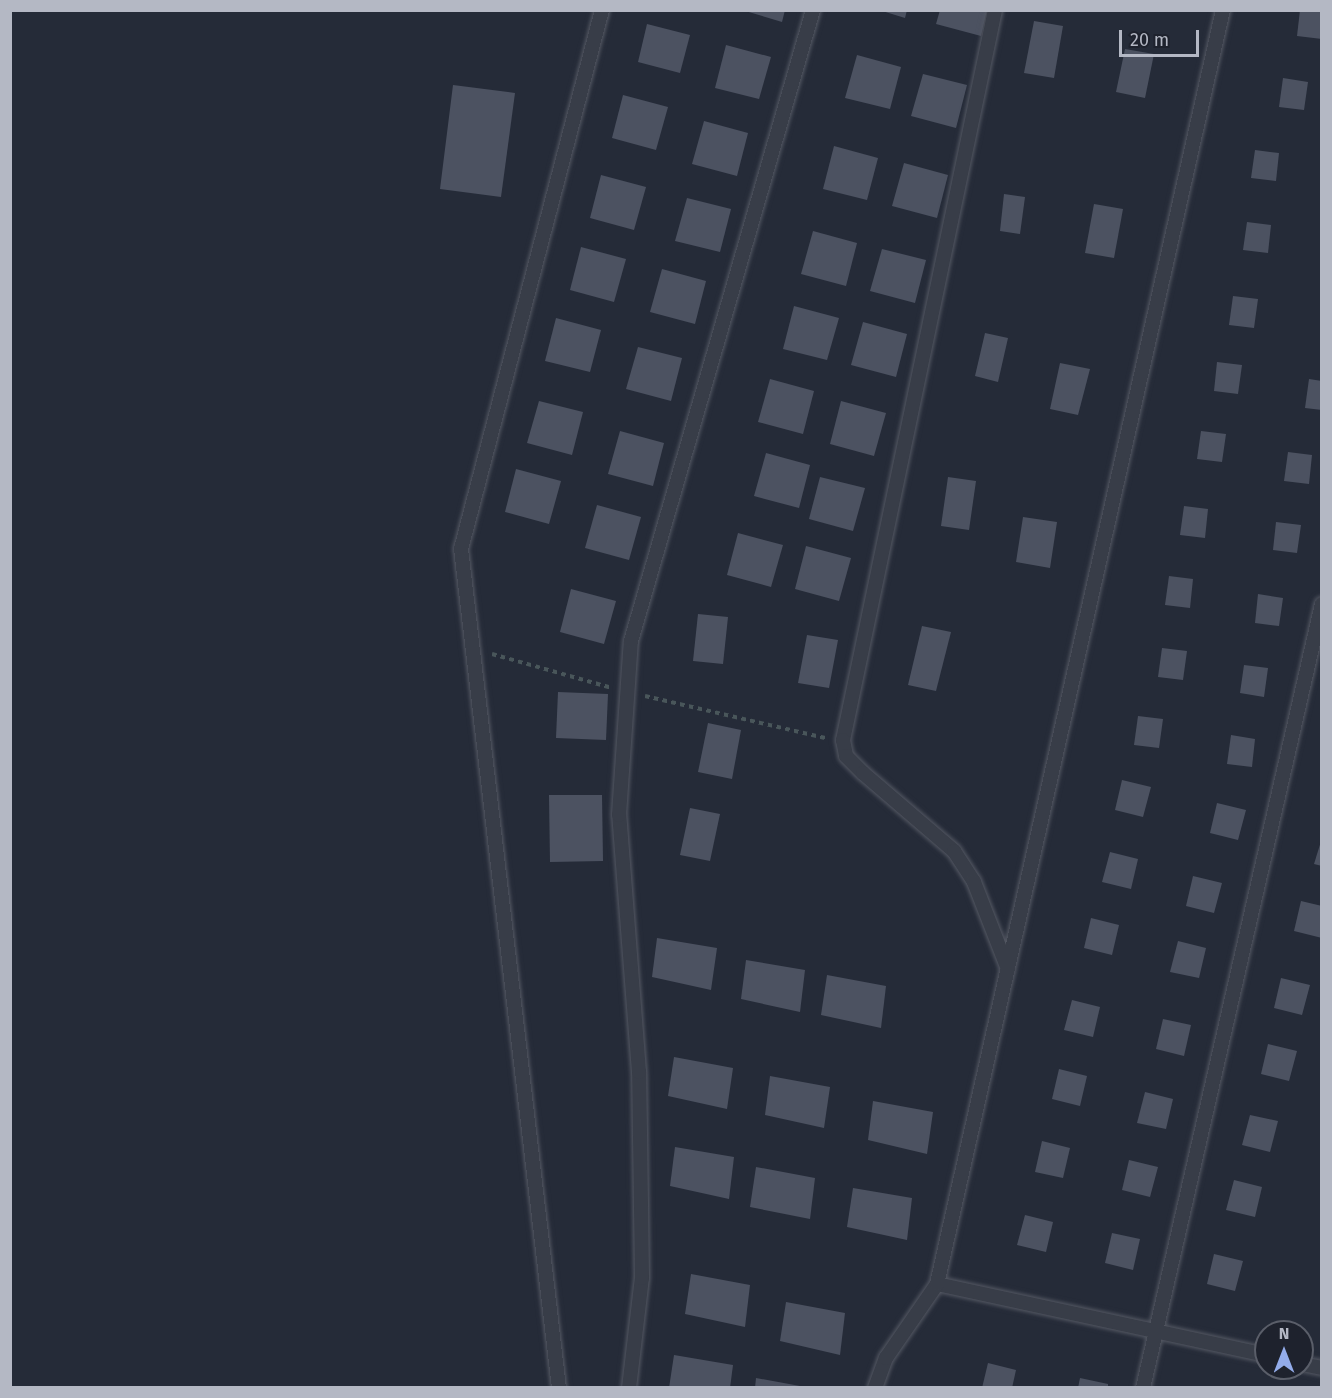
<!DOCTYPE html>
<style>
body{margin:0}
#map{position:relative;width:1332px;height:1398px;overflow:hidden;background:#252b38;font-family:"Fira Sans",sans-serif}
div>[style]{position:absolute}
[style*='--x']{left:calc(var(--x)*1px);top:calc(var(--y)*1px);width:calc(var(--w)*1px);rotate:calc(var(--a)*1deg)}
.building>*{inset:0;background:#4c5261}
.path>*{height:4px;margin-top:-2px;transform-origin:0;background:repeating-linear-gradient(90deg,#49565a 0 4.5px,transparent 0 9px)}
.roads{filter:drop-shadow(0 0 2px #545863) drop-shadow(0 0 2px #545863)}
.service>*{height:14px;margin:-7px;padding:0 7px;transform-origin:7px;border-radius:7px;background:#383d48}
span{translate:-50% -50%;white-space:nowrap;text-align:center;line-height:1.15;-webkit-text-stroke:6px #1e222d;paint-order:stroke}
.frame{position:absolute;inset:0;border:12px solid #b4b8c4;pointer-events:none}
.north{position:absolute;left:1254px;top:1320px;width:60px;height:60px;box-sizing:border-box;background:#1e222d;border:2px solid #5a5e69;border-radius:50%;rotate:0deg;font-size:16px;font-weight:700;line-height:24px;text-align:center;color:#b4b8c4}
.north::after{content:'';display:block;margin:auto;width:21px;height:27px;background:#93acea;clip-path:polygon(50% 0,100% 100%,50% 72%,0 100%)}
.scale{position:absolute;left:1119px;top:30px;width:80px;height:27px;box-sizing:border-box;border:3px solid #b4b8c4;border-top:0;padding-left:8px;font-size:18px;line-height:21px;white-space:nowrap;color:#b4b8c4;-webkit-text-stroke:4px #1e222d;paint-order:stroke}
</style>
<div id="map">
<div class="building">
<i style="clip-path:polygon(742px 10px,785px 10px,782px 22px)"></i>
<i style="clip-path:polygon(879px 10px,907px 10px,905px 18px)"></i>
<i style="clip-path:polygon(940px 10px,987px 10px,981px 36px,936px 24px)"></i>
<i style="clip-path:polygon(1300px 10px,1322px 10px,1322px 39px,1297px 36px)"></i>
<i style="clip-path:polygon(1034px 21px,1063px 26px,1054px 78px,1024px 73px)"></i>
<i style="clip-path:polygon(647px 24px,690px 35px,680px 73px,638px 62px)"></i>
<i style="clip-path:polygon(726px 45px,771px 57px,759px 99px,715px 88px)"></i>
<i style="clip-path:polygon(1125px 49px,1154px 54px,1145px 98px,1116px 92px)"></i>
<i style="clip-path:polygon(857px 55px,901px 67px,890px 109px,845px 98px)"></i>
<i style="clip-path:polygon(923px 74px,967px 85px,956px 128px,911px 116px)"></i>
<i style="clip-path:polygon(1283px 78px,1308px 82px,1304px 110px,1279px 107px)"></i>
<i style="clip-path:polygon(453px 85px,515px 93px,501px 197px,440px 189px)"></i>
<i style="clip-path:polygon(623px 95px,668px 107px,656px 150px,612px 138px)"></i>
<i style="clip-path:polygon(704px 121px,748px 133px,737px 176px,692px 164px)"></i>
<i style="clip-path:polygon(834px 146px,878px 158px,867px 200px,823px 189px)"></i>
<i style="clip-path:polygon(1255px 150px,1279px 153px,1276px 181px,1251px 178px)"></i>
<i style="clip-path:polygon(904px 163px,948px 175px,937px 218px,892px 206px)"></i>
<i style="clip-path:polygon(601px 175px,646px 187px,634px 230px,590px 218px)"></i>
<i style="clip-path:polygon(1004px 194px,1025px 197px,1020px 234px,1000px 231px)"></i>
<i style="clip-path:polygon(687px 198px,731px 209px,720px 252px,675px 241px)"></i>
<i style="clip-path:polygon(1094px 204px,1123px 209px,1114px 258px,1085px 253px)"></i>
<i style="clip-path:polygon(1247px 222px,1271px 225px,1268px 253px,1243px 250px)"></i>
<i style="clip-path:polygon(813px 231px,857px 243px,846px 286px,801px 274px)"></i>
<i style="clip-path:polygon(581px 247px,626px 259px,614px 302px,570px 290px)"></i>
<i style="clip-path:polygon(882px 249px,926px 260px,915px 303px,870px 291px)"></i>
<i style="clip-path:polygon(662px 269px,706px 281px,695px 324px,650px 312px)"></i>
<i style="clip-path:polygon(1233px 296px,1258px 299px,1254px 328px,1229px 325px)"></i>
<i style="clip-path:polygon(794px 306px,839px 318px,827px 360px,783px 349px)"></i>
<i style="clip-path:polygon(556px 318px,601px 330px,590px 372px,545px 361px)"></i>
<i style="clip-path:polygon(863px 322px,907px 334px,896px 377px,851px 365px)"></i>
<i style="clip-path:polygon(985px 333px,1008px 338px,998px 382px,975px 376px)"></i>
<i style="clip-path:polygon(638px 347px,682px 358px,671px 401px,626px 389px)"></i>
<i style="clip-path:polygon(1217px 362px,1242px 365px,1238px 394px,1214px 391px)"></i>
<i style="clip-path:polygon(1060px 363px,1090px 369px,1078px 415px,1050px 409px)"></i>
<i style="clip-path:polygon(770px 379px,814px 391px,803px 434px,758px 422px)"></i>
<i style="clip-path:polygon(1309px 379px,1322px 381px,1322px 410px,1305px 408px)"></i>
<i style="clip-path:polygon(539px 401px,583px 412px,572px 455px,527px 443px)"></i>
<i style="clip-path:polygon(841px 401px,886px 413px,874px 456px,830px 444px)"></i>
<i style="clip-path:polygon(620px 431px,664px 443px,653px 486px,608px 474px)"></i>
<i style="clip-path:polygon(1201px 431px,1226px 434px,1222px 462px,1197px 459px)"></i>
<i style="clip-path:polygon(1288px 452px,1312px 455px,1309px 484px,1284px 481px)"></i>
<i style="clip-path:polygon(766px 453px,810px 465px,799px 508px,754px 496px)"></i>
<i style="clip-path:polygon(516px 469px,561px 481px,549px 524px,505px 512px)"></i>
<i style="clip-path:polygon(820px 477px,865px 488px,853px 531px,809px 519px)"></i>
<i style="clip-path:polygon(948px 477px,976px 481px,969px 530px,941px 526px)"></i>
<i style="clip-path:polygon(597px 505px,641px 517px,629px 560px,585px 548px)"></i>
<i style="clip-path:polygon(1184px 506px,1208px 509px,1205px 538px,1180px 535px)"></i>
<i style="clip-path:polygon(1023px 517px,1057px 522px,1050px 568px,1016px 562px)"></i>
<i style="clip-path:polygon(1276px 522px,1301px 525px,1297px 553px,1273px 550px)"></i>
<i style="clip-path:polygon(738px 533px,783px 545px,771px 587px,727px 575px)"></i>
<i style="clip-path:polygon(806px 546px,851px 558px,839px 601px,795px 589px)"></i>
<i style="clip-path:polygon(1169px 576px,1193px 579px,1190px 608px,1165px 605px)"></i>
<i style="clip-path:polygon(571px 589px,616px 601px,604px 644px,560px 632px)"></i>
<i style="clip-path:polygon(1258px 594px,1283px 598px,1279px 626px,1255px 623px)"></i>
<i style="clip-path:polygon(698px 614px,728px 617px,723px 664px,693px 661px)"></i>
<i style="clip-path:polygon(922px 626px,951px 632px,936px 691px,908px 685px)"></i>
<i style="clip-path:polygon(807px 635px,838px 640px,829px 688px,798px 683px)"></i>
<i style="clip-path:polygon(1162px 648px,1187px 651px,1183px 680px,1158px 677px)"></i>
<i style="clip-path:polygon(1244px 665px,1268px 668px,1264px 697px,1240px 693px)"></i>
<i style="clip-path:polygon(558px 692px,608px 694px,606px 740px,556px 738px)"></i>
<i style="clip-path:polygon(1138px 716px,1163px 719px,1159px 748px,1134px 745px)"></i>
<i style="clip-path:polygon(708px 723px,741px 730px,732px 779px,698px 772px)"></i>
<i style="clip-path:polygon(1231px 735px,1255px 739px,1252px 767px,1227px 764px)"></i>
<i style="clip-path:polygon(1122px 780px,1151px 787px,1143px 817px,1115px 810px)"></i>
<i style="clip-path:polygon(549px 795px,602px 795px,603px 861px,550px 862px)"></i>
<i style="clip-path:polygon(1217px 803px,1246px 810px,1238px 840px,1210px 833px)"></i>
<i style="clip-path:polygon(690px 808px,720px 814px,710px 861px,680px 855px)"></i>
<i style="clip-path:polygon(1322px 838px,1322px 866px,1314px 864px)"></i>
<i style="clip-path:polygon(1110px 852px,1138px 859px,1131px 889px,1102px 882px)"></i>
<i style="clip-path:polygon(1193px 876px,1222px 883px,1214px 913px,1186px 906px)"></i>
<i style="clip-path:polygon(1301px 901px,1322px 906px,1322px 938px,1294px 931px)"></i>
<i style="clip-path:polygon(1091px 918px,1119px 925px,1112px 955px,1084px 948px)"></i>
<i style="clip-path:polygon(657px 938px,717px 948px,711px 990px,652px 977px)"></i>
<i style="clip-path:polygon(1178px 941px,1206px 948px,1199px 978px,1170px 972px)"></i>
<i style="clip-path:polygon(746px 960px,805px 970px,800px 1012px,741px 999px)"></i>
<i style="clip-path:polygon(827px 975px,886px 986px,881px 1028px,821px 1015px)"></i>
<i style="clip-path:polygon(1281px 978px,1310px 985px,1302px 1015px,1274px 1008px)"></i>
<i style="clip-path:polygon(1072px 1000px,1100px 1007px,1093px 1037px,1064px 1030px)"></i>
<i style="clip-path:polygon(1163px 1019px,1191px 1025px,1184px 1056px,1156px 1049px)"></i>
<i style="clip-path:polygon(1268px 1044px,1297px 1051px,1289px 1081px,1261px 1074px)"></i>
<i style="clip-path:polygon(674px 1057px,733px 1068px,727px 1109px,668px 1096px)"></i>
<i style="clip-path:polygon(1059px 1069px,1087px 1076px,1080px 1106px,1052px 1099px)"></i>
<i style="clip-path:polygon(770px 1076px,830px 1087px,824px 1128px,765px 1115px)"></i>
<i style="clip-path:polygon(1145px 1092px,1173px 1099px,1166px 1129px,1137px 1123px)"></i>
<i style="clip-path:polygon(873px 1101px,933px 1112px,927px 1154px,868px 1140px)"></i>
<i style="clip-path:polygon(1250px 1115px,1278px 1121px,1270px 1152px,1242px 1145px)"></i>
<i style="clip-path:polygon(1042px 1141px,1070px 1148px,1063px 1178px,1035px 1172px)"></i>
<i style="clip-path:polygon(675px 1147px,734px 1157px,729px 1199px,670px 1186px)"></i>
<i style="clip-path:polygon(1129px 1160px,1158px 1167px,1150px 1197px,1122px 1190px)"></i>
<i style="clip-path:polygon(756px 1167px,815px 1178px,810px 1219px,750px 1207px)"></i>
<i style="clip-path:polygon(1234px 1180px,1262px 1187px,1255px 1217px,1226px 1210px)"></i>
<i style="clip-path:polygon(853px 1188px,912px 1198px,907px 1240px,847px 1227px)"></i>
<i style="clip-path:polygon(1025px 1215px,1053px 1222px,1046px 1252px,1017px 1245px)"></i>
<i style="clip-path:polygon(1112px 1233px,1140px 1239px,1133px 1270px,1105px 1263px)"></i>
<i style="clip-path:polygon(1214px 1254px,1243px 1261px,1235px 1291px,1207px 1284px)"></i>
<i style="clip-path:polygon(691px 1274px,750px 1285px,745px 1327px,685px 1314px)"></i>
<i style="clip-path:polygon(786px 1302px,845px 1313px,840px 1355px,780px 1341px)"></i>
<i style="clip-path:polygon(674px 1355px,733px 1365px,730px 1388px,669px 1388px)"></i>
<i style="clip-path:polygon(988px 1363px,1016px 1370px,1012px 1388px,982px 1388px)"></i>
<i style="clip-path:polygon(756px 1378px,800px 1386px,800px 1388px,755px 1388px)"></i>
<i style="clip-path:polygon(1080px 1378px,1108px 1384px,1108px 1388px,1078px 1388px)"></i>
</div>
<div class="path">
<i style="--x:492;--y:654;--w:122;--a:15.8"></i>
<i style="--x:645;--y:696;--w:185;--a:13.1"></i>
</div>
<div class="roads">
<div class="service">
<i style="--x:995;--y:10;--w:746;--a:101.76"></i>
<i style="--x:843;--y:740;--w:16;--a:79"></i>
<i style="--x:846;--y:756;--w:24;--a:45"></i>
<i style="--x:863;--y:773;--w:120;--a:40.6"></i>
<i style="--x:954;--y:851;--w:37;--a:57"></i>
<i style="--x:974;--y:882;--w:93;--a:68.7"></i>
<i style="--x:937;--y:1284;--w:337;--a:12.2"></i>
<i style="--x:1302;--y:1364;--w:20;--a:11"></i>
<i style="--x:559;--y:1388;--w:845;--a:-96.66"></i>
<i style="--x:461;--y:549;--w:557;--a:-75.34"></i>
<i style="--x:629;--y:1388;--w:111;--a:-83.3"></i>
<i style="--x:642;--y:1278;--w:206;--a:-90.8"></i>
<i style="--x:639;--y:1072;--w:258;--a:-94.4"></i>
<i style="--x:619;--y:815;--w:174;--a:-86.1"></i>
<i style="--x:631;--y:641;--w:657;--a:-73.91"></i>
<i style="--x:875;--y:1388;--w:32;--a:-70"></i>
<i style="--x:886;--y:1358;--w:90;--a:-55.4"></i>
<i style="--x:937;--y:1284;--w:1306;--a:-77.35"></i>
<i style="--x:1143;--y:1388;--w:804;--a:-77.14"></i>
</div>
</div>
<div class="frame"></div>
<div class="north">N</div>
<div class="scale">20 m</div>
</div>
